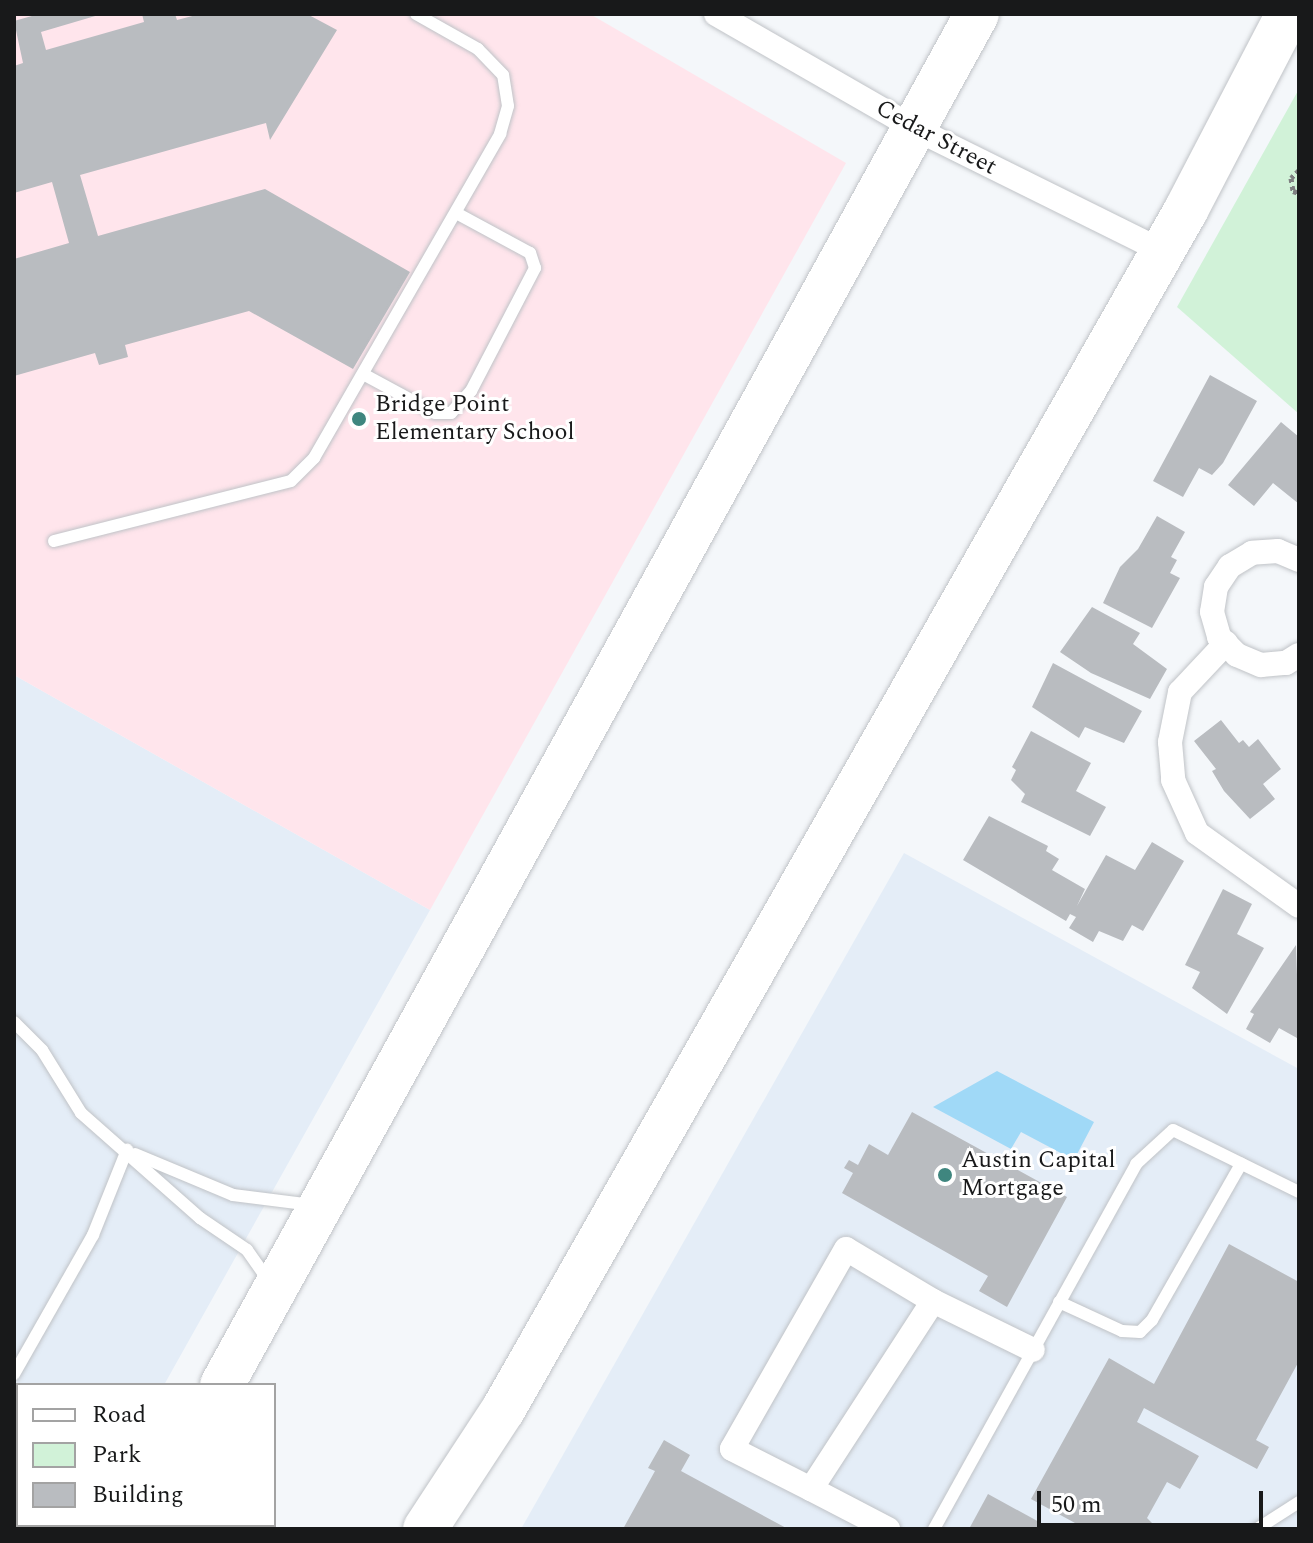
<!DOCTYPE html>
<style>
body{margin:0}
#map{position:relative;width:1313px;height:1543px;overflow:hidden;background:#f4f7fa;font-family:Spectral,serif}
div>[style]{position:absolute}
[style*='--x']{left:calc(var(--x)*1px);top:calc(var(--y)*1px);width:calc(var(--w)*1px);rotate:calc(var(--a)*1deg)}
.built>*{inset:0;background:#e4edf7}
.education>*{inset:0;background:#ffe5ec}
.green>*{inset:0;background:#d1f2d8}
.water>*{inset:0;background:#a0d9f7}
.building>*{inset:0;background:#b9bcc0}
.path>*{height:5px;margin-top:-2.5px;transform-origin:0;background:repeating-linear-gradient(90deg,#7f8082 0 4px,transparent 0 8px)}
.roads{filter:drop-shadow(0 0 2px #c0c3c7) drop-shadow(0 0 2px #c0c3c7)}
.lane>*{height:12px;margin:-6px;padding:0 6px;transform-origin:6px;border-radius:6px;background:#fff}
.street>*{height:24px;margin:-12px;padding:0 12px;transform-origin:12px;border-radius:12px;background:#fff}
.highway>*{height:44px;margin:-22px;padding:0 22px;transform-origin:22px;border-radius:22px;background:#fff}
.dots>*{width:22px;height:22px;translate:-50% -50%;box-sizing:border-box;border:4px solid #fff;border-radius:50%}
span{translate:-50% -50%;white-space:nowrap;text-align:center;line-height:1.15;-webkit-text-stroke:6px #fff;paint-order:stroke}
.street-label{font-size:24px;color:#18191a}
.poi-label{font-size:24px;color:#18191a}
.left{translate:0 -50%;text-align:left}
.frame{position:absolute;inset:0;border:16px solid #18191a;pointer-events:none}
.legend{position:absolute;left:16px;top:1383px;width:260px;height:144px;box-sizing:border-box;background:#fff;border:2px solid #a3a3a3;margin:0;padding:10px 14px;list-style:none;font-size:24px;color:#18191a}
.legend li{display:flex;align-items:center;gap:16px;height:40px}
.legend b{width:40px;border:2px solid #a3a3a3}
.scale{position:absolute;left:1037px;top:1491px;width:226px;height:36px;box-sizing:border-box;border:4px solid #18191a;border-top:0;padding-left:10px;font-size:24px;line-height:28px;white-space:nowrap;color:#18191a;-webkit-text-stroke:6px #fff;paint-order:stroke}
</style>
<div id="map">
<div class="built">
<i style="clip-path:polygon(14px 675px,430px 910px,164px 1385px,18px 1385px,18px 1525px,85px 1525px,83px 1529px,14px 1529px)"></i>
<i style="clip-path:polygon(904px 853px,1299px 1069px,1299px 1529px,521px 1529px)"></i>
</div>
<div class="education">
<i style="clip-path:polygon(14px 14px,590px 14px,846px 163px,430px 910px,14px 675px)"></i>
</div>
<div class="green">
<i style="clip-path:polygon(1299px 89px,1299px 414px,1177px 307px)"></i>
</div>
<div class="water">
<i style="clip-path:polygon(997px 1071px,1094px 1122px,1074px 1160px,1021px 1132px,1011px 1149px,933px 1107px)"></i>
</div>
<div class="building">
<i style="clip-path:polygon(39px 14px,102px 14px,41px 32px,46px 50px,144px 22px,142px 14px,175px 14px,177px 20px,200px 14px,307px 14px,337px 30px,270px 140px,266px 123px,80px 175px,98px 236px,265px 189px,410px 272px,353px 369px,249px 311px,125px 345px,128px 357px,99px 365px,95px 353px,14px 376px,14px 259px,69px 243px,52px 182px,14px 193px,14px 66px,23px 63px,14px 21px)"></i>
<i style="clip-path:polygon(1210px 375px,1257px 401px,1223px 463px,1212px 475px,1199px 468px,1183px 497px,1153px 481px)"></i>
<i style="clip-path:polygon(1281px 422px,1299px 437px,1299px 504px,1273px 483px,1254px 506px,1228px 485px)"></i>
<i style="clip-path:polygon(1157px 516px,1185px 532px,1171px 557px,1177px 560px,1170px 573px,1180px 578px,1152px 628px,1103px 603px,1120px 567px,1138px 549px)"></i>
<i style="clip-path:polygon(1092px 607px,1140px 633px,1133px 644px,1167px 669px,1150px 699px,1091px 673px,1060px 652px)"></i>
<i style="clip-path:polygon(1053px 663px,1142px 711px,1124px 743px,1085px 727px,1079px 738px,1032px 707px)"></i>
<i style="clip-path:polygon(1221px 720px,1239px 743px,1243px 740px,1249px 747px,1258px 739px,1281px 769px,1263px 784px,1275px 799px,1250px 819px,1224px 791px,1212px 771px,1216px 769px,1194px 741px)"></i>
<i style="clip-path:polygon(1031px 731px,1091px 763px,1076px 791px,1106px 807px,1090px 836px,1021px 802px,1025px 794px,1011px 780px,1016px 770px,1012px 767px)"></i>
<i style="clip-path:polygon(989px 816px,1048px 846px,1046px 851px,1059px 859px,1052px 870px,1085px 889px,1077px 906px,1106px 855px,1135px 870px,1152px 842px,1184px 861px,1143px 931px,1132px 925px,1123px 941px,1099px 931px,1093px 942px,1069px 928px,1076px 917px,1070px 914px,1066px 921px,963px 860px)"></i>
<i style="clip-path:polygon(1223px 889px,1252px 904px,1237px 934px,1264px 948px,1227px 1014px,1192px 988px,1200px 972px,1185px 965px)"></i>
<i style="clip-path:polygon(1296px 945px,1299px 1034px,1297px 1038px,1279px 1028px,1270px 1043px,1246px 1029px,1254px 1014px,1250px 1012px)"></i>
<i style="clip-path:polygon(912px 1112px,1067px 1197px,1007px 1307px,979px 1291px,988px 1276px,842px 1193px,853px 1173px,844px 1168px,849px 1160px,858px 1165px,869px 1144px,888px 1155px)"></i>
<i style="clip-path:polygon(1229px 1244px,1299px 1282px,1299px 1361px,1256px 1440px,1269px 1447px,1257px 1469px,1144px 1408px,1137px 1422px,1199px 1456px,1180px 1489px,1167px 1482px,1147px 1518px,1158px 1529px,1086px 1529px,1031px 1499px,1109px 1358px,1154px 1384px)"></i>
<i style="clip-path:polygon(664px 1440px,690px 1455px,681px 1471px,788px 1529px,623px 1529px,655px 1471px,648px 1468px)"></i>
<i style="clip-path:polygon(988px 1494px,1052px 1529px,969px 1529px)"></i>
</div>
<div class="path">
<i style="--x:1299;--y:170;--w:11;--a:135"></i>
<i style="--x:1291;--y:178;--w:13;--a:81"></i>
<i style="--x:1293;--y:191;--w:6;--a:18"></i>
</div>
<div class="roads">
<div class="lane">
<i style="--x:363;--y:374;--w:82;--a:28.4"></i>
<i style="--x:435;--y:413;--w:16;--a:0"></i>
<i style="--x:451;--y:413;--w:30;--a:-48"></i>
<i style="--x:471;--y:391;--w:139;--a:-62.5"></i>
<i style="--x:535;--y:268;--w:16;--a:-108"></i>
<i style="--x:530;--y:253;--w:84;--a:-151.6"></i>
<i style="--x:54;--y:541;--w:244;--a:-14.2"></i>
<i style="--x:291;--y:481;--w:33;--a:-45"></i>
<i style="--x:314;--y:458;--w:374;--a:-60.1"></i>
<i style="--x:500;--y:134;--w:29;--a:-74"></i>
<i style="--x:508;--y:106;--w:31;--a:-99"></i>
<i style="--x:503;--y:75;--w:36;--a:-134"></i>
<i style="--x:478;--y:49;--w:71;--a:-150.6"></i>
<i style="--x:14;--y:1022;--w:40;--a:45"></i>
<i style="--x:42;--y:1050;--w:74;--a:58.2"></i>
<i style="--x:81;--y:1113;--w:159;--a:41.4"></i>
<i style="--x:200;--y:1218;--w:57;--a:34.2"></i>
<i style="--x:247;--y:1250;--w:37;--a:55"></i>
<i style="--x:135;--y:1154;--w:106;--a:22.7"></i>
<i style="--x:233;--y:1195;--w:80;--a:7.2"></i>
<i style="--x:1059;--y:1302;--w:69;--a:24.7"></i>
<i style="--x:1122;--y:1331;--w:18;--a:3"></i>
<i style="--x:1140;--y:1332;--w:17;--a:-45"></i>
<i style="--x:1152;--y:1320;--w:180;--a:-60.3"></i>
<i style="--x:14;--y:1374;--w:160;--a:-60.4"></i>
<i style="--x:93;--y:1235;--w:92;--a:-68.2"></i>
<i style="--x:934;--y:1529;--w:417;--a:-61"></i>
<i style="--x:1136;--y:1164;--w:50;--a:-42.6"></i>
<i style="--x:1173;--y:1130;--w:140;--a:26.2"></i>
<i style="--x:1257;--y:1529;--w:50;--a:-32.7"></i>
</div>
<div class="street">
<i style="--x:716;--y:14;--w:231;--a:29.9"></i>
<i style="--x:916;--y:129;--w:275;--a:26.4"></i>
<i style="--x:1299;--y:560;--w:23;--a:-157"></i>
<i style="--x:1278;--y:551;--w:26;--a:176"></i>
<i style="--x:1252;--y:553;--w:26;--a:149"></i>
<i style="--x:1230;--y:566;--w:25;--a:124"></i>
<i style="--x:1216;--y:587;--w:25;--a:99"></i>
<i style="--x:1212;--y:612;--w:26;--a:74"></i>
<i style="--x:1219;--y:637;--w:25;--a:45"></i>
<i style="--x:1237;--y:655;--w:26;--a:23"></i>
<i style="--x:1261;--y:665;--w:25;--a:-5"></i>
<i style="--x:1286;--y:663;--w:15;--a:-32"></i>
<i style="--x:1226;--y:643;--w:67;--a:133.2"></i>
<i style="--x:1180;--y:692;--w:51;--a:101.3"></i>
<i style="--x:1170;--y:742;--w:38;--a:85"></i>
<i style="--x:1173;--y:780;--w:58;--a:65.6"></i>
<i style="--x:1197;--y:833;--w:125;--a:35.6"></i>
<i style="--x:933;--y:1301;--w:101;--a:-149.1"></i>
<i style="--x:846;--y:1249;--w:230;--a:119.7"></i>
<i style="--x:732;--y:1449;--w:89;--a:26.9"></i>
<i style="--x:811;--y:1489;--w:224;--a:-57"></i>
<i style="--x:933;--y:1301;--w:111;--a:26.1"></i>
<i style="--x:811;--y:1489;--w:87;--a:27.5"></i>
</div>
<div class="highway">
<i style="--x:222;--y:1385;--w:1565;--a:-61.16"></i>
<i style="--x:143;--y:1529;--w:4;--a:-63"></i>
<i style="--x:425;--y:1529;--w:142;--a:-56.8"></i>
<i style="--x:503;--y:1410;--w:1381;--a:-60.35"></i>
<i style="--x:1186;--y:210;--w:221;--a:-62.5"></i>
</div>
</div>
<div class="dots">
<i style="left:359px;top:419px;background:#3f867f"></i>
<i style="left:945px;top:1175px;background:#3f867f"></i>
</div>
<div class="street-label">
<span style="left:936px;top:138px;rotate:28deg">Cedar Street</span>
</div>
<div class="poi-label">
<span class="left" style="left:375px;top:419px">Bridge Point<br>Elementary School</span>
<span class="left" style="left:961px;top:1175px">Austin Capital<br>Mortgage</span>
</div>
<div class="frame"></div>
<ul class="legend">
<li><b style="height:10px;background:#fff"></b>Road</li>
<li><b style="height:22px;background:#d1f2d8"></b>Park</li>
<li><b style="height:22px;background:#b9bcc0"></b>Building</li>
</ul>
<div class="scale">50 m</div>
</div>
